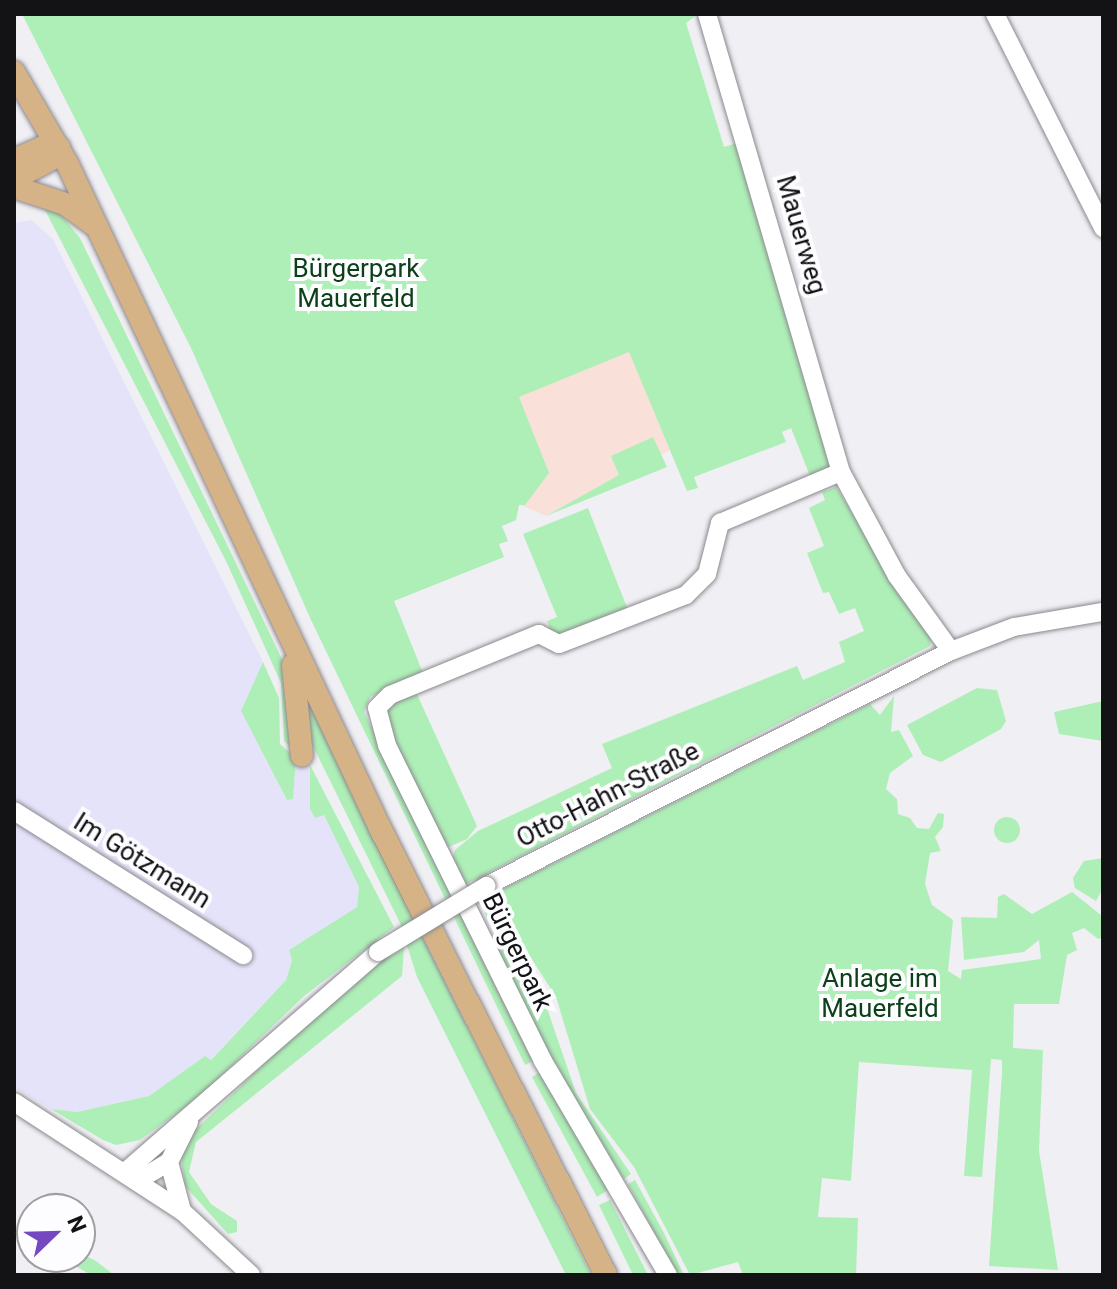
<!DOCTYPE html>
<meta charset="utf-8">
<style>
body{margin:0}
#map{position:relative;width:1117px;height:1289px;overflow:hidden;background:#f0eff4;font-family:Roboto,sans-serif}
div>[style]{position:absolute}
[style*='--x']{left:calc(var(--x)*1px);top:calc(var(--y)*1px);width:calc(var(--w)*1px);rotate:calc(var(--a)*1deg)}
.commercial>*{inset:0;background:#e5e3f9}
.industrial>*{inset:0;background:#f9e0d8}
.green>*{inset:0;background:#aeefb7}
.round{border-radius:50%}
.roads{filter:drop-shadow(0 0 2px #8a898e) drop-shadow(0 0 2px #8a898e)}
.minor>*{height:18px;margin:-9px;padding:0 9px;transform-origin:9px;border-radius:9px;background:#fff}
.major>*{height:22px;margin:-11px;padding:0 11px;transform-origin:11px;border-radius:11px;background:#d6b287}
.bridges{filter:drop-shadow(0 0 2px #8a898e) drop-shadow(0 0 2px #8a898e)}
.minor-bridge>*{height:18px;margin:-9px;padding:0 9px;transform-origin:9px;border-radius:9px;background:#fff}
span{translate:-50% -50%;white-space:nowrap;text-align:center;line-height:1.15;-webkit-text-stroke:8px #fdfdff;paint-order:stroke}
.street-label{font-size:26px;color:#131315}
.park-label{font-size:26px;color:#0b4019}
.frame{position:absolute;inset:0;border:16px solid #131315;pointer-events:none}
.north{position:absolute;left:16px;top:1193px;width:80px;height:80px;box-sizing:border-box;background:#fdfdff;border:2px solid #9f9fa1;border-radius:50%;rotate:67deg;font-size:22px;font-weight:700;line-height:32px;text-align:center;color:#131315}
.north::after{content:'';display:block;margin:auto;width:28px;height:36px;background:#7548c1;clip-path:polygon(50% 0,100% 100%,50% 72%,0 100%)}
</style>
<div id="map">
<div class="commercial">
<i style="clip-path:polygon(31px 220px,53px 239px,263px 662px,241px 711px,287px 800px,293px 798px,296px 758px,310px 765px,310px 810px,324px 815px,359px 887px,357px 907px,289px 950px,292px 959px,286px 980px,210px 1060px,205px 1056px,149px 1096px,77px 1112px,51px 1109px,14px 1087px,14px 223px)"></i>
</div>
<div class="industrial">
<i style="clip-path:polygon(629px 351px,670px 450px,546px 516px,519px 504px,480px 413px)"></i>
</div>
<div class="green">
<i style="clip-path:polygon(22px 14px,698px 14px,686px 23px,724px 147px,737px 143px,835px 465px,810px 476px,791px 428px,782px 432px,786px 442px,694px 477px,698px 488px,687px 491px,629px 352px,519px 397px,549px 473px,525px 505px,519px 505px,516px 520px,502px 526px,508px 541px,499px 544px,504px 557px,394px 601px,423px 673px,370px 697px,364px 712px,537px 1059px,525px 1065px,311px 620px,191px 348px)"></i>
<i style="clip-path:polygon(44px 208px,57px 210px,80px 238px,280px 655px,291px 680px,296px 752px,284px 741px,281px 683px,226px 561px)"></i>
<i style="clip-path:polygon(653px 437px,667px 467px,546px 516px,619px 475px,611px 456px)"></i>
<i style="clip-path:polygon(836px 487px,931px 638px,930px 646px,466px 884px,453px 857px,455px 850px,478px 831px,612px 768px,602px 744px,797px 666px,803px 680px,845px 662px,839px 642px,864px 631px,855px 608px,839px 614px,829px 592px,823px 593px,807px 553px,824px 546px,809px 508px,825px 500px,822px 492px)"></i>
<i style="clip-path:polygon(588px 508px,628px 610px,559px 639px,552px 636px,547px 621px,557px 617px,523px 534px)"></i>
<i style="clip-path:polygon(263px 662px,279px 698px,280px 744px,296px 758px,293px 799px,287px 800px,241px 711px)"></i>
<i style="clip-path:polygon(977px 688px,997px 690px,1006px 721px,1001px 729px,941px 762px,923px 755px,907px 725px)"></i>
<i style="clip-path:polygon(415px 690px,477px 826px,467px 839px,444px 849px,385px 723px,389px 703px)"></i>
<i style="clip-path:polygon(894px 696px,891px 732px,899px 730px,913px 756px,890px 773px,886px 789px,897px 799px,898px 814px,910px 818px,917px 828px,929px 829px,938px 813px,944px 814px,943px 827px,935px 837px,941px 851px,930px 853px,925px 884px,932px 905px,953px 920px,948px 971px,961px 979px,962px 970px,1041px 959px,1039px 940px,1024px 952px,964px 960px,961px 917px,997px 918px,998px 897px,1004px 894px,1032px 914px,1072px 892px,1101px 915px,1103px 937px,1098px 939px,1084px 928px,1072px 933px,1077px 950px,1067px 955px,1059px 1004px,1014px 1004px,1013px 1048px,1043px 1050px,1039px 1151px,1058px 1270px,989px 1266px,1002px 1073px,1002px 1060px,991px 1059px,982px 1177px,964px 1176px,972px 1070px,859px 1062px,851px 1181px,822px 1178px,818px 1217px,858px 1218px,856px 1275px,743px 1275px,738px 1262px,690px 1275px,634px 1167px,590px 1109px,556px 997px,528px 953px,488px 921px,482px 905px,491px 895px,870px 704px,880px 715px)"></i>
<i style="clip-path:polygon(307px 698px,412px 916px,591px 1275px,566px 1275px,417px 977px,400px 923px,311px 742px)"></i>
<i style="clip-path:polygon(1103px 701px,1103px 741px,1059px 734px,1054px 712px)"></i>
<i style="clip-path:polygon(310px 765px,394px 927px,304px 996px,199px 1097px,140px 1140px,116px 1145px,103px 1140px,51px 1109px,77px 1112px,149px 1096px,205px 1056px,211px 1060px,286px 980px,292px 960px,289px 950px,357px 907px,359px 887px,324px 815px,315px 818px,310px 809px)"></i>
<i class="round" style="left:994px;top:817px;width:26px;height:26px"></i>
<i style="clip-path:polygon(1103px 858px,1103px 888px,1096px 901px,1075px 888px,1073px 878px,1084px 861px)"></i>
<i style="clip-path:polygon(496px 937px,536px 976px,576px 1093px,631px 1174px,624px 1179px,557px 1075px,490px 939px)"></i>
<i style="clip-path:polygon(404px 948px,402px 976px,196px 1142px,189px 1172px,211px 1204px,237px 1221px,237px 1232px,228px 1234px,185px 1186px,181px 1156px,190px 1135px,290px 1039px,383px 959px)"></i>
<i style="clip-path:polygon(542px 1071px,614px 1186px,597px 1197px,532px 1077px)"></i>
<i style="clip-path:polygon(635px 1180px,664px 1233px,684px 1275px,677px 1275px,628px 1184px)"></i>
<i style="clip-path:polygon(610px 1200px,648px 1275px,633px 1275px,599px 1205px)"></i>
<i style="clip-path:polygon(80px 1253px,96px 1261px,114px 1275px,91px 1275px,60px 1257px)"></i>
</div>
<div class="roads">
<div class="minor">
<i style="--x:707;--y:14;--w:477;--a:73.7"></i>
<i style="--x:995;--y:14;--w:240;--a:63.2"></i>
<i style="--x:14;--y:811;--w:271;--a:32.2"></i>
<i style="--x:486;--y:886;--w:521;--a:-26.81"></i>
<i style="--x:951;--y:651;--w:67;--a:-20.9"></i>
<i style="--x:1014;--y:627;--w:90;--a:-9.6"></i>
<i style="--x:14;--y:1102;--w:200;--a:33"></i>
<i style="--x:182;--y:1211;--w:94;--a:42.8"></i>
<i style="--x:169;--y:1162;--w:51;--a:75.1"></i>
<i style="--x:125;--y:1172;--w:335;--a:-41"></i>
<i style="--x:137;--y:1181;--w:37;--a:-31"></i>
<i style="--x:169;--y:1162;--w:45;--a:-63.4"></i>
<i style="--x:668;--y:1275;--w:248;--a:-120.3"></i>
<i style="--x:543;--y:1061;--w:352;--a:-116.3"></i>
<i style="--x:387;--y:745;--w:38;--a:-105"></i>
<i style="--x:377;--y:708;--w:18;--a:-45"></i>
<i style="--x:390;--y:695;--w:161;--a:-22.3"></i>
<i style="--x:539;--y:634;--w:22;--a:27"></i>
<i style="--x:559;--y:644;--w:136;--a:-21.1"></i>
<i style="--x:686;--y:595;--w:30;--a:-45"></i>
<i style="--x:707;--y:574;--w:53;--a:-75.7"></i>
<i style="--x:720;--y:523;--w:131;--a:-22.9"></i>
<i style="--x:841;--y:472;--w:118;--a:61.7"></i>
<i style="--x:897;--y:576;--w:92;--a:54.2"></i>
</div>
<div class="major">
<i style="--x:14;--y:72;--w:105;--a:59.8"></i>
<i style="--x:67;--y:163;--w:735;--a:64.79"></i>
<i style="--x:380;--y:828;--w:501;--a:63.18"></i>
<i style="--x:14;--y:160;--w:32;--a:-24"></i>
<i style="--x:43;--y:147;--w:16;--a:4"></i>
<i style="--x:14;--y:179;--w:40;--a:-28"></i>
<i style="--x:49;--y:160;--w:16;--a:-50"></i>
<i style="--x:14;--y:187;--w:54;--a:18.4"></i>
<i style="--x:65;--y:204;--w:36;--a:36"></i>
<i style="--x:293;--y:665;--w:91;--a:84.4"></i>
</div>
</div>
<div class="bridges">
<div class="minor-bridge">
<i style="--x:378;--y:952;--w:127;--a:-31.4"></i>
</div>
</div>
<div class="street-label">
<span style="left:801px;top:235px;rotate:74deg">Mauerweg</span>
<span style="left:608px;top:795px;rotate:-27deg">Otto-Hahn-Straße</span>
<span style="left:142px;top:861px;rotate:32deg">Im Götzmann</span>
<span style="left:517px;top:952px;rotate:64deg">Bürgerpark</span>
</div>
<div class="park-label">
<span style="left:356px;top:284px">Bürgerpark<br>Mauerfeld</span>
<span style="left:880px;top:994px">Anlage im<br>Mauerfeld</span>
</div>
<div class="frame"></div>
<div class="north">N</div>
</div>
